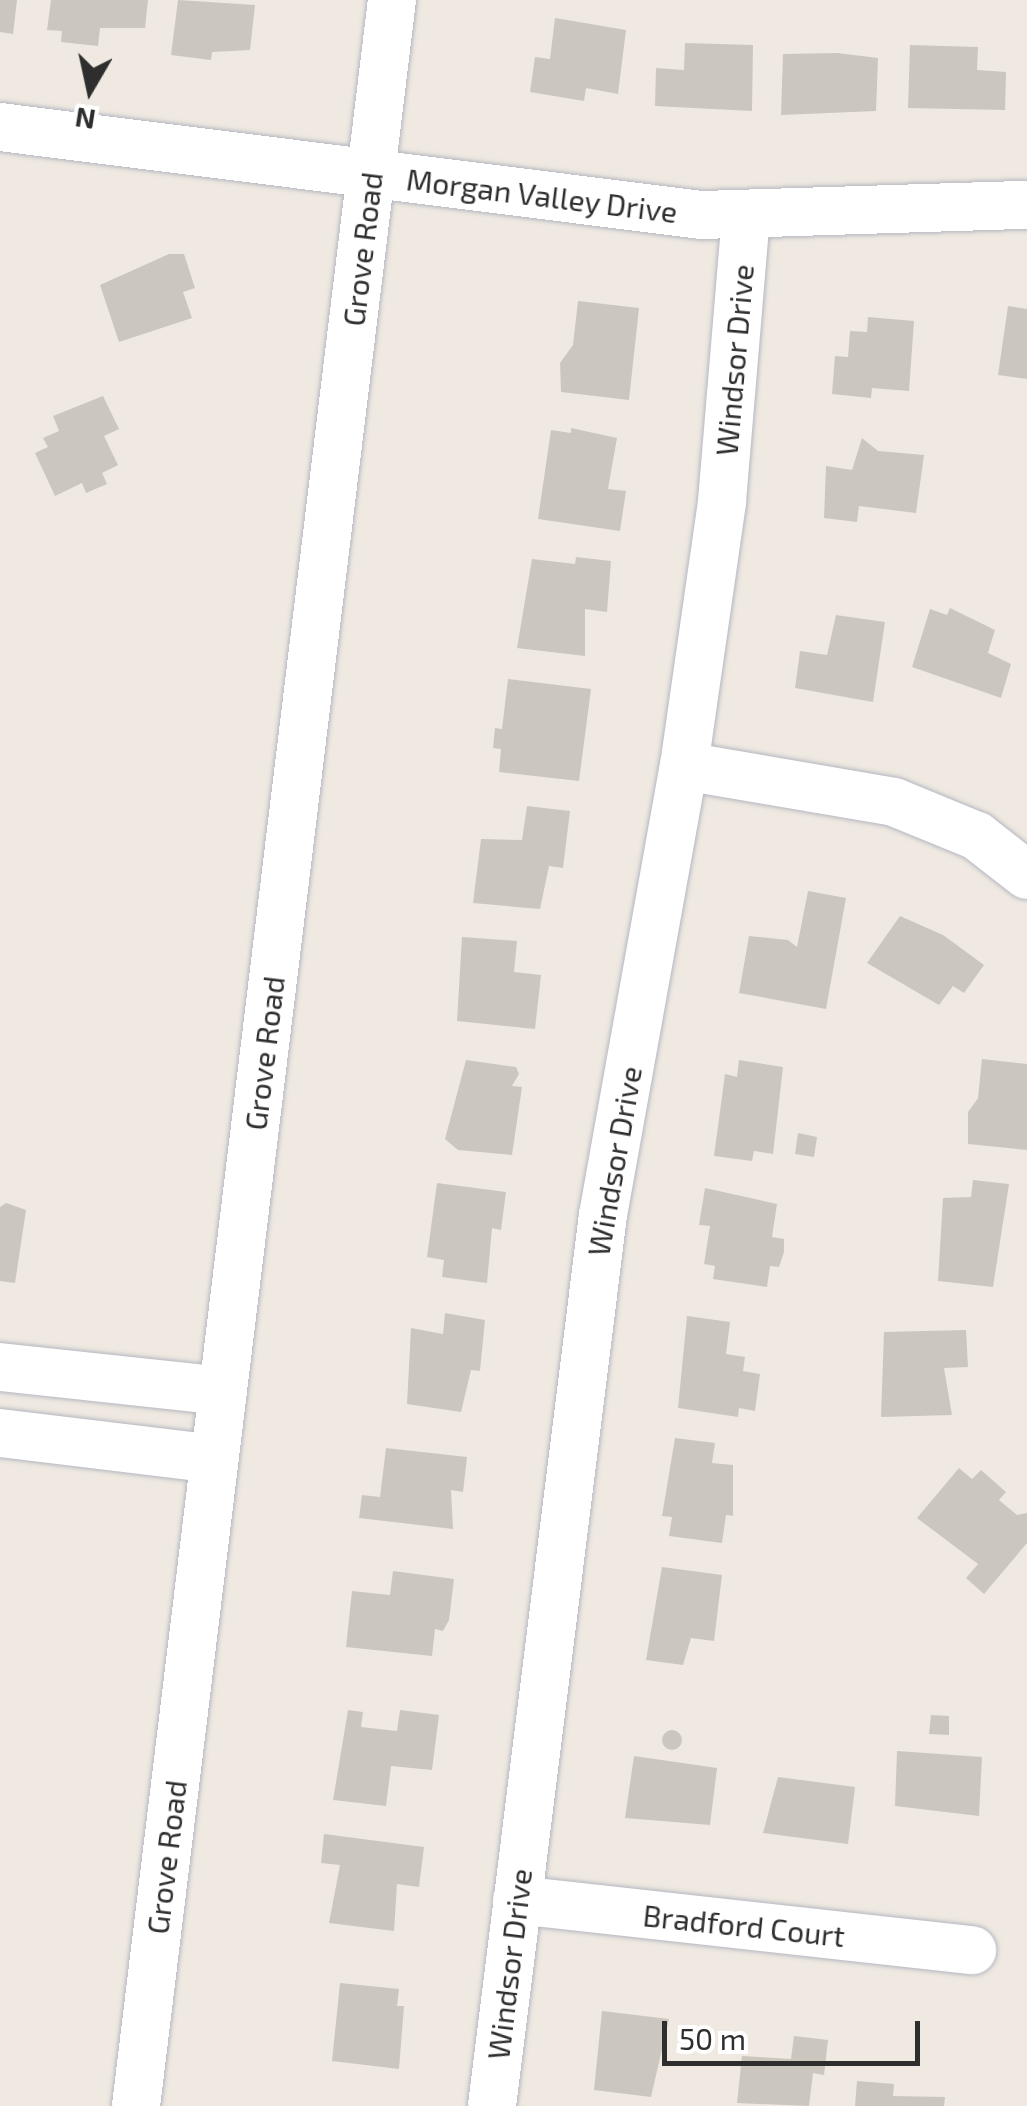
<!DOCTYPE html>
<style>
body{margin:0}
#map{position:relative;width:1027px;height:2106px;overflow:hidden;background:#efe9e1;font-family:"Exo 2",sans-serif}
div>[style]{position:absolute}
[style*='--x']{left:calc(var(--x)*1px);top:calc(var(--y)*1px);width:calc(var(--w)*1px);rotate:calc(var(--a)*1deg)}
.building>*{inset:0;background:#cbc7bf}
.round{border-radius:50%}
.roads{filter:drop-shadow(0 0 2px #b4b7c1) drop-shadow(0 0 2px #b4b7c1)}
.minor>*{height:48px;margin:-24px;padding:0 24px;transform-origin:24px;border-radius:24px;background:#fff}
span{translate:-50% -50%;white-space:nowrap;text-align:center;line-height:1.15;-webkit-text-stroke:10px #fff;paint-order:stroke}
.street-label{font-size:30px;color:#2e2e2e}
.north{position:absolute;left:40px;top:40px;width:100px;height:100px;-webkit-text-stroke:8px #fff;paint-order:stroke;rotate:189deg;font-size:28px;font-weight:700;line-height:40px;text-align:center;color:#2e2e2e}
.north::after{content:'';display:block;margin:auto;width:35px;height:45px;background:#2e2e2e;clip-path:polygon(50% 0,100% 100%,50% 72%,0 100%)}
.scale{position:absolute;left:662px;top:2021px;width:258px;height:45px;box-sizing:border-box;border:5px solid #2e2e2e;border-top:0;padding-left:12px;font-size:30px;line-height:35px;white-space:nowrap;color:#2e2e2e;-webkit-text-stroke:8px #fff;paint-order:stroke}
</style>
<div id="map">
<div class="building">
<i style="clip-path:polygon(0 0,17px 0,13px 34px,0 32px)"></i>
<i style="clip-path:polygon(51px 0,148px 0,145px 28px,100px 28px,98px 46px,61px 42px,62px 31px,47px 30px)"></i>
<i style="clip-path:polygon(178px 0,255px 5px,250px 50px,212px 52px,211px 60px,171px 55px)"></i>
<i style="clip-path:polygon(555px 18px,626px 30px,618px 94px,586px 88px,584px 101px,530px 92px,535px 57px,550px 59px)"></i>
<i style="clip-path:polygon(685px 43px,753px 45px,752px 111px,655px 106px,656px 68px,684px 70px)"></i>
<i style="clip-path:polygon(910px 45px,978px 47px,977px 70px,1006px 72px,1005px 110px,908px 108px)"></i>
<i style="clip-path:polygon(837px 53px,878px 58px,876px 111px,781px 115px,783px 54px)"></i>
<i style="clip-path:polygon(169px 254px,184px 254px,195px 288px,183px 292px,192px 318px,119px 342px,100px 285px)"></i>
<i style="clip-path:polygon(578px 301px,639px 308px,629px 400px,561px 392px,560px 363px,573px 345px)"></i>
<i style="clip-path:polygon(1008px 306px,1027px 309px,1027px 379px,998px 375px)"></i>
<i style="clip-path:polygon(868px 317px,914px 321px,909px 391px,872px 388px,871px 398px,832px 394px,835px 356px,848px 357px,850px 331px,867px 332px)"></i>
<i style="clip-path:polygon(103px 396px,119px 429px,104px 436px,118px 465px,102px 473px,107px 484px,86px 493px,82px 483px,55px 496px,35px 453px,48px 447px,43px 438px,59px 431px,53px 416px)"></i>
<i style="clip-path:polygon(571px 428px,617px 438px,608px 489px,626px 491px,620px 531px,538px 519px,551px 430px,571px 433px)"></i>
<i style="clip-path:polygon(862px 438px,878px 451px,924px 455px,916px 513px,859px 506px,857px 522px,824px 518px,826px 466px,852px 470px)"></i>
<i style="clip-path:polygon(576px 557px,611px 561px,607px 612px,585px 609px,585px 656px,517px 648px,532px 559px,575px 564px)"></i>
<i style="clip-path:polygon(950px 608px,995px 630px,988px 653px,1011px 664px,1001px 698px,912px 667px,930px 609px,947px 615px)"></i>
<i style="clip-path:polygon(836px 615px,885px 622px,873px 702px,795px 688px,800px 651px,827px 655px)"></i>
<i style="clip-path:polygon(508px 679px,591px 689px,579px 781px,499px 772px,501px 749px,493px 748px,495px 728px,502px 729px)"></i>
<i style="clip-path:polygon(527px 806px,570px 811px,563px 868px,549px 866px,540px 909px,473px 903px,481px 839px,522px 840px)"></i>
<i style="clip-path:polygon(808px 891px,846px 898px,826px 1009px,739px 993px,749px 936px,788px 940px,797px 947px)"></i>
<i style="clip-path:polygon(900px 916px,943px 935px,984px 965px,964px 993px,953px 986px,939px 1005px,867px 963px)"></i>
<i style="clip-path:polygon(462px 937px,517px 941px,514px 972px,541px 975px,535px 1029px,457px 1021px)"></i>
<i style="clip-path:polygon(982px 1059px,1027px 1064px,1027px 1150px,968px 1144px,968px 1112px,978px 1098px)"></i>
<i style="clip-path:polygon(466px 1060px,516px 1067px,519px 1074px,512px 1086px,522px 1087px,512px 1155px,458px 1150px,445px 1139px)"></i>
<i style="clip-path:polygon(739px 1060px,783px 1067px,773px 1154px,754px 1151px,752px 1161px,714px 1156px,725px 1074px,737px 1077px)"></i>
<i style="clip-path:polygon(798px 1133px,817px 1137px,814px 1157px,795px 1154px)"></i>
<i style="clip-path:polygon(973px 1180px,1009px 1184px,993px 1287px,938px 1281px,943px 1198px,971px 1197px)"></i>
<i style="clip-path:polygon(437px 1183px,506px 1192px,501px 1230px,492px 1228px,487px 1283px,442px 1277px,444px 1260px,427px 1257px)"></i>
<i style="clip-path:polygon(705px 1188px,777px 1204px,772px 1237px,784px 1239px,784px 1252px,779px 1267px,770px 1266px,767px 1287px,713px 1279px,715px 1266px,704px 1264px,710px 1226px,699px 1225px)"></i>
<i style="clip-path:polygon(6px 1203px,26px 1210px,15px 1283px,0 1281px,0 1207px)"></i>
<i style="clip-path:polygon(445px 1313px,485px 1320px,480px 1371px,471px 1370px,461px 1412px,407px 1404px,411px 1328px,443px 1334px)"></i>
<i style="clip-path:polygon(687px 1316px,730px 1322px,726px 1354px,745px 1357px,743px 1371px,760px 1374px,755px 1411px,739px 1408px,738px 1417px,678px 1408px)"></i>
<i style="clip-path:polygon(966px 1330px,968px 1367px,944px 1368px,952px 1415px,881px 1417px,884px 1332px)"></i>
<i style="clip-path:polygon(675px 1438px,715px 1443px,712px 1463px,733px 1465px,733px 1516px,726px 1515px,722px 1543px,669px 1536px,672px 1517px,662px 1516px)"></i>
<i style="clip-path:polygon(386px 1448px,467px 1457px,463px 1492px,451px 1490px,453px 1529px,359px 1518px,362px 1495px,380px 1497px)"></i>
<i style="clip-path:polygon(959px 1468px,972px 1479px,981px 1470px,1006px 1492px,999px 1500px,1017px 1515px,1027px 1513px,1027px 1543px,984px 1594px,966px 1578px,978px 1564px,917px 1518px)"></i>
<i style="clip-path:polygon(662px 1567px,722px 1575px,714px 1641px,691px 1638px,683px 1665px,646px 1660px)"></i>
<i style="clip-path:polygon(393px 1571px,454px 1579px,449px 1620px,443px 1631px,435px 1629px,432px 1656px,346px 1647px,352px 1591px,390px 1595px)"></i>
<i style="clip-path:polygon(348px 1710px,363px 1712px,361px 1727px,397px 1731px,400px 1710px,439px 1715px,432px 1770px,391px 1766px,386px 1806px,333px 1800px)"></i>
<i style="clip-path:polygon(931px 1715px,949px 1716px,949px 1735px,929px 1734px)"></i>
<i class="round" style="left:662px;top:1730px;width:20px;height:20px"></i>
<i style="clip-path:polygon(897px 1751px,982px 1757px,979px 1816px,895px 1806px)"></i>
<i style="clip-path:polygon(634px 1756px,717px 1768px,710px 1825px,625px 1818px)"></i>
<i style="clip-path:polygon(778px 1777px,855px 1787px,848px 1844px,763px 1833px)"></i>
<i style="clip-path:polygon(324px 1834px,424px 1847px,419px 1887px,397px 1884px,394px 1931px,329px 1923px,340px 1865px,321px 1863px)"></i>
<i style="clip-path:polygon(340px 1983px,399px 1989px,397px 2006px,404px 2006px,399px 2069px,332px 2061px)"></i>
<i style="clip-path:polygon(602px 2011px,669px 2019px,651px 2097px,594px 2090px)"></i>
<i style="clip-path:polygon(794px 2036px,828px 2040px,824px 2075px,813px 2073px,809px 2106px,737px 2103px,742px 2056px,791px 2059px)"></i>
<i style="clip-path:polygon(857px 2081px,894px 2084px,893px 2096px,945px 2097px,944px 2106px,855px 2106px)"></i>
</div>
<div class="roads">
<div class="minor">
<i style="--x:0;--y:127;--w:707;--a:7.15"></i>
<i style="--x:702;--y:215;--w:325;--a:-1.8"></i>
<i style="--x:684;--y:766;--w:213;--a:9.7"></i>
<i style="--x:894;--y:802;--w:90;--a:22.3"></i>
<i style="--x:977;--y:836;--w:63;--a:38"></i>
<i style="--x:0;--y:1367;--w:224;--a:6.1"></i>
<i style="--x:0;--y:1433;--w:216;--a:6.9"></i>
<i style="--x:517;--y:1900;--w:458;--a:6.3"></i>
<i style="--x:136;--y:2106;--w:2122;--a:-83.07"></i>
<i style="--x:492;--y:2106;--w:898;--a:-82.9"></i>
<i style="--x:603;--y:1215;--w:456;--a:-79.8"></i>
<i style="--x:684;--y:766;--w:268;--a:-81.8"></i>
<i style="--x:722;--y:501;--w:284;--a:-85.2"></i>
</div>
</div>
<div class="street-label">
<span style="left:542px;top:195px;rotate:7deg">Morgan Valley Drive</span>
<span style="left:362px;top:249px;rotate:-83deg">Grove Road</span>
<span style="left:734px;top:360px;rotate:-85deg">Windsor Drive</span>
<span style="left:264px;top:1053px;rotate:-83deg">Grove Road</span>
<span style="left:614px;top:1161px;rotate:-80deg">Windsor Drive</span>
<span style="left:166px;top:1857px;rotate:-83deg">Grove Road</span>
<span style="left:744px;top:1925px;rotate:6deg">Bradford Court</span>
<span style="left:509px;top:1964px;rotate:-83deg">Windsor Drive</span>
</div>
<div class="north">N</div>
<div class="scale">50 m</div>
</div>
